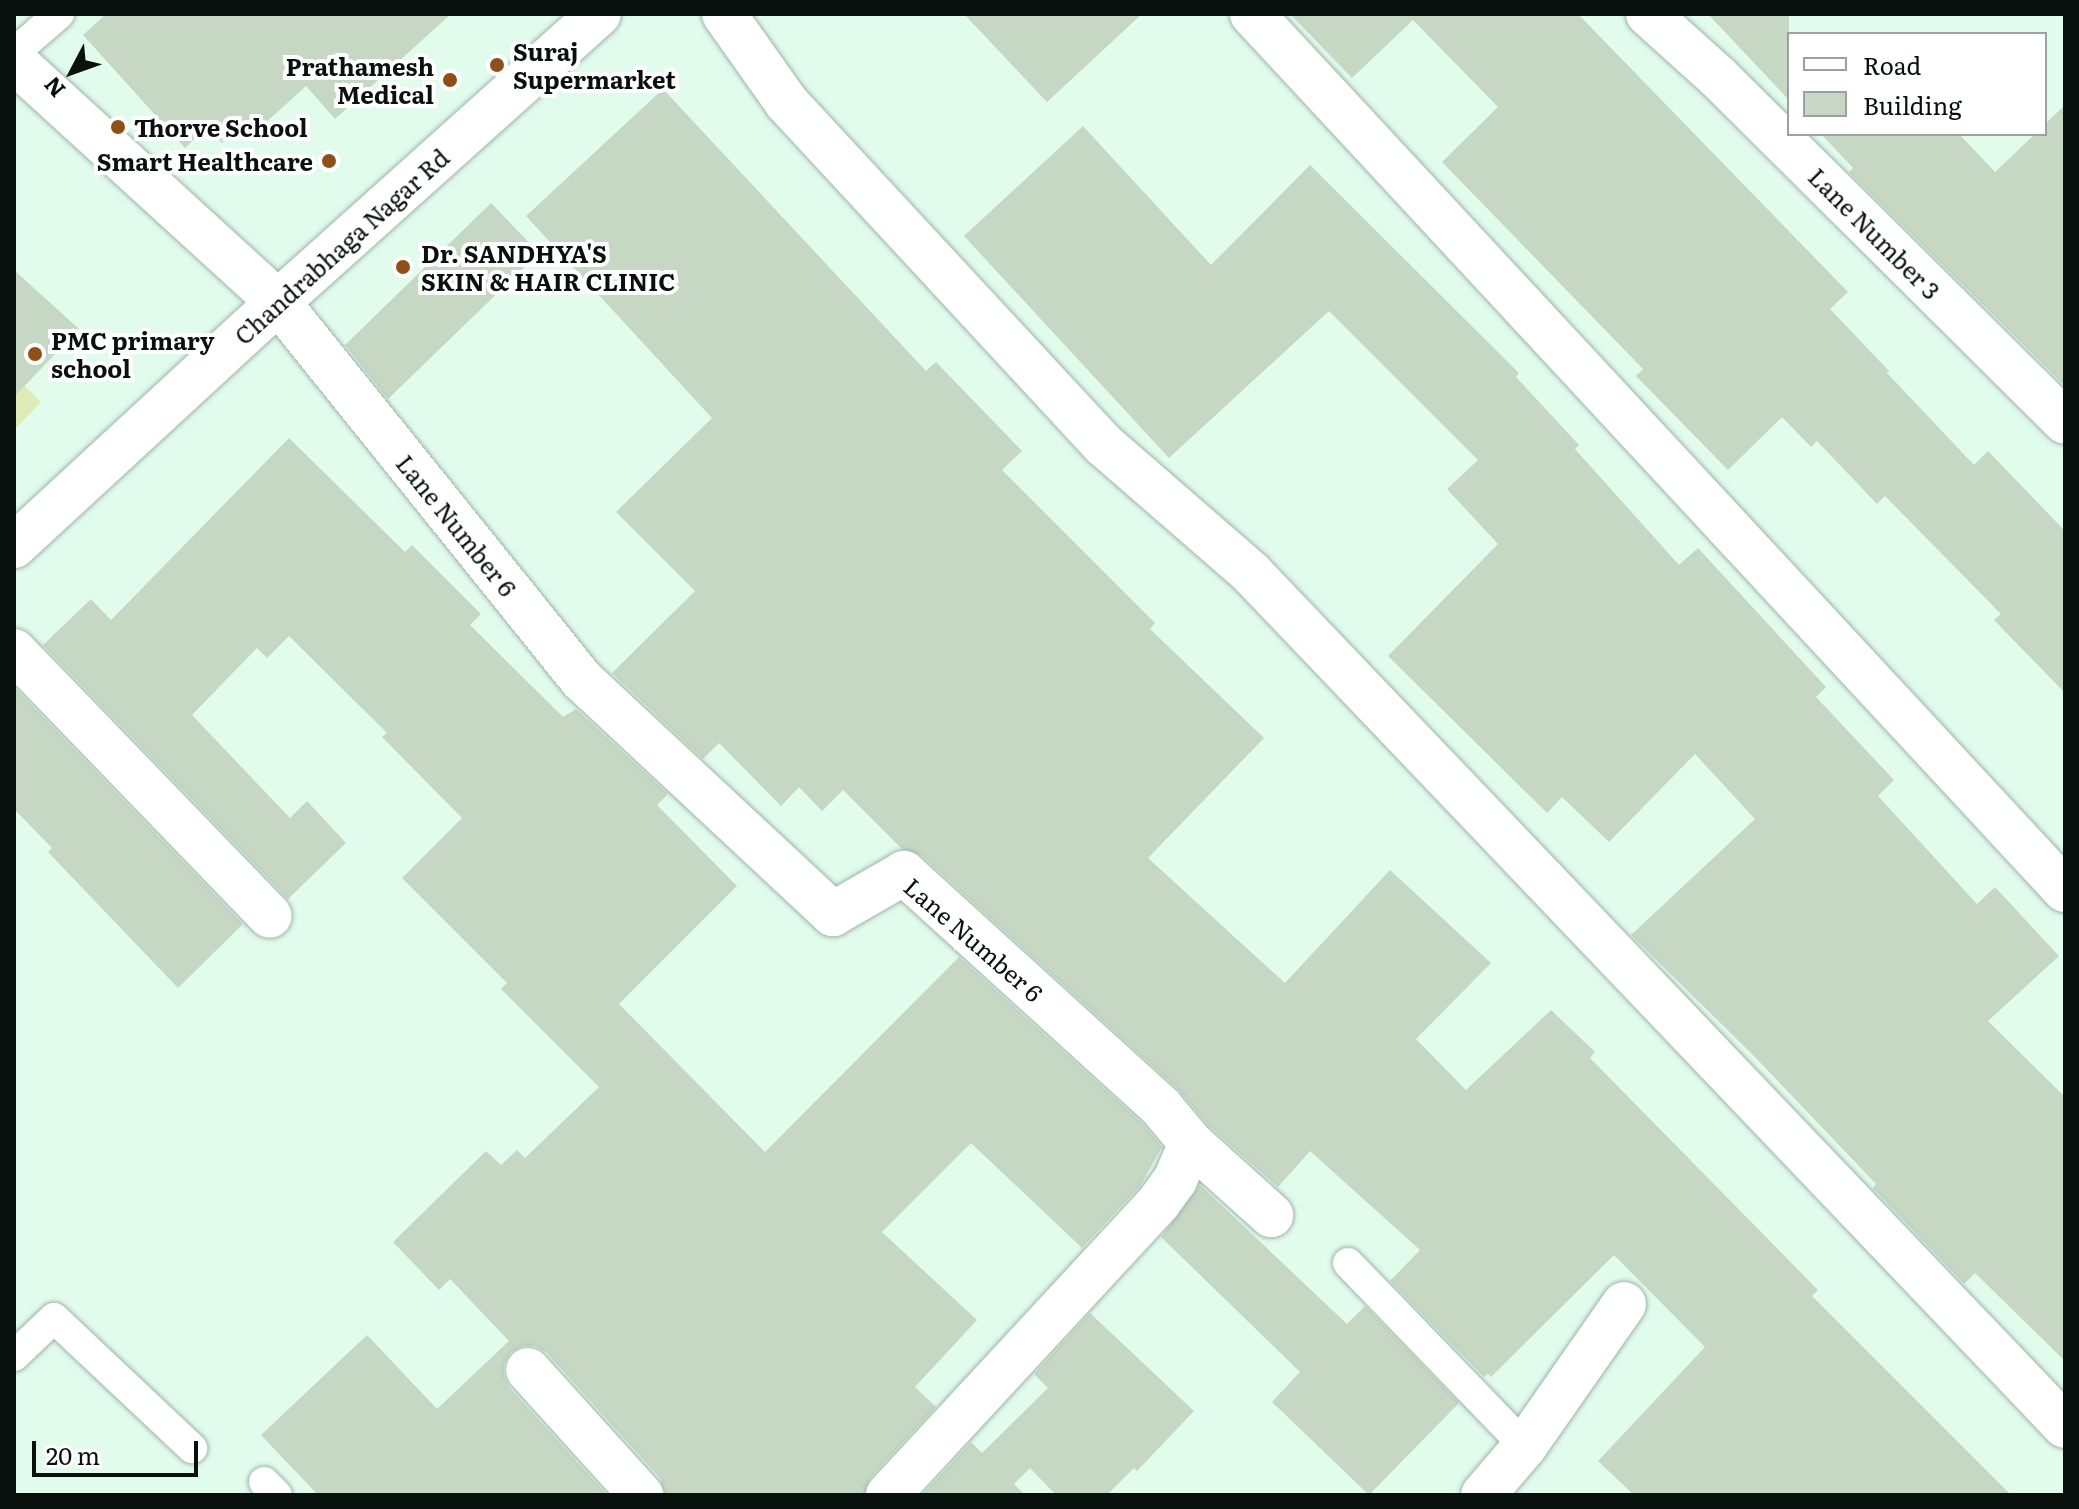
<!DOCTYPE html>
<style>
body{margin:0}
#map{position:relative;width:2079px;height:1509px;overflow:hidden;background:#e1fbed;font-family:Literata,serif}
div>[style]{position:absolute}
[style*='--x']{left:calc(var(--x)*1px);top:calc(var(--y)*1px);width:calc(var(--w)*1px);rotate:calc(var(--a)*1deg)}
.green>*{inset:0;background:#ddecb7}
.building>*{inset:0;background:#c6d8c3}
.roads{filter:drop-shadow(0 0 2px #9db5a8) drop-shadow(0 0 2px #9db5a8)}
.service>*{height:30px;margin:-15px;padding:0 15px;transform-origin:15px;border-radius:15px;background:#fff}
.minor>*{height:44px;margin:-22px;padding:0 22px;transform-origin:22px;border-radius:22px;background:#fff}
.tertiary>*{height:44px;margin:-22px;padding:0 22px;transform-origin:22px;border-radius:22px;background:#fff}
.dots>*{width:22px;height:22px;translate:-50% -50%;box-sizing:border-box;border:4px solid #fff;border-radius:50%}
span{translate:-50% -50%;white-space:nowrap;text-align:center;line-height:1.15;-webkit-text-stroke:8px #fff;paint-order:stroke}
.poi-label{font-size:24px;color:#08110d;font-weight:700}
.left{translate:0 -50%;text-align:left}
.right{translate:-100% -50%;text-align:right}
.street-label{font-size:24px;color:#08110d}
.frame{position:absolute;inset:0;border:16px solid #08110d;pointer-events:none}
.legend{position:absolute;left:1787px;top:32px;width:260px;height:104px;box-sizing:border-box;background:#fff;border:2px solid #9ca09e;margin:0;padding:10px 14px;list-style:none;font-size:24px;color:#08110d}
.legend li{display:flex;align-items:center;gap:16px;height:40px}
.legend b{width:40px;border:2px solid #9ca09e}
.north{position:absolute;left:32px;top:32px;width:80px;height:80px;-webkit-text-stroke:6px #fff;paint-order:stroke;rotate:229deg;font-size:22px;font-weight:700;line-height:32px;text-align:center;color:#08110d}
.north::after{content:'';display:block;margin:auto;width:28px;height:36px;background:#08110d;clip-path:polygon(50% 0,100% 100%,50% 72%,0 100%)}
.scale{position:absolute;left:32px;top:1441px;width:166px;height:36px;box-sizing:border-box;border:4px solid #08110d;border-top:0;padding-left:10px;font-size:24px;line-height:28px;white-space:nowrap;color:#08110d;-webkit-text-stroke:6px #fff;paint-order:stroke}
</style>
<div id="map">
<div class="green">
<i style="clip-path:polygon(14px 376px,41px 402px,14px 430px)"></i>
</div>
<div class="building">
<i style="clip-path:polygon(106px 14px,451px 14px,335px 119px,306px 86px,251px 136px,242px 125px,222px 143px,207px 127px,185px 148px,83px 35px)"></i>
<i style="clip-path:polygon(964px 14px,1142px 14px,1047px 102px)"></i>
<i style="clip-path:polygon(1290px 14px,1578px 14px,1848px 292px,1830px 309px,1889px 371px,1887px 373px,1974px 465px,1988px 451px,2065px 531px,2065px 693px,1994px 620px,2001px 614px,1885px 496px,1877px 504px,1817px 441px,1811px 447px,1782px 417px,1728px 470px,1636px 376px,1643px 369px,1442px 162px,1498px 107px,1413px 20px,1352px 78px)"></i>
<i style="clip-path:polygon(1708px 14px,1789px 14px,1789px 100px)"></i>
<i style="clip-path:polygon(663px 89px,926px 371px,936px 362px,1022px 451px,1002px 470px,1155px 623px,1150px 629px,1264px 738px,1148px 858px,1285px 983px,1390px 870px,1491px 963px,1416px 1039px,1466px 1090px,1551px 1010px,1595px 1052px,1590px 1058px,1818px 1290px,1812px 1296px,2011px 1495px,1634px 1495px,1598px 1461px,1705px 1347px,1614px 1255px,1491px 1377px,1488px 1374px,1484px 1377px,1390px 1281px,1420px 1250px,1310px 1151px,1278px 1187px,1209px 1126px,1178px 1089px,921px 855px,902px 849px,843px 790px,822px 811px,799px 787px,781px 806px,719px 743px,703px 759px,612px 673px,695px 591px,616px 512px,712px 418px,526px 216px)"></i>
<i style="clip-path:polygon(2065px 105px,2065px 386px,1849px 172px,1853px 168px,1821px 134px,1959px 134px,1995px 172px,2035px 134px,2045px 134px,2045px 124px)"></i>
<i style="clip-path:polygon(1083px 126px,1211px 265px,1310px 165px,1519px 373px,1516px 377px,1579px 445px,1575px 449px,1679px 565px,1698px 548px,1826px 687px,1816px 697px,1894px 780px,1878px 796px,1977px 904px,1995px 887px,2059px 956px,1988px 1021px,2065px 1097px,2065px 1361px,1975px 1273px,1964px 1284px,1873px 1188px,1876px 1184px,1755px 1057px,1631px 935px,1755px 819px,1695px 754px,1609px 842px,1562px 797px,1547px 813px,1388px 656px,1498px 544px,1447px 489px,1478px 460px,1329px 311px,1169px 458px,964px 236px)"></i>
<i style="clip-path:polygon(491px 203px,539px 253px,388px 399px,345px 345px)"></i>
<i style="clip-path:polygon(14px 270px,79px 329px,14px 397px)"></i>
<i style="clip-path:polygon(289px 438px,405px 552px,412px 545px,481px 614px,470px 625px,563px 717px,576px 709px,668px 794px,657px 805px,737px 886px,619px 1004px,765px 1152px,959px 957px,1143px 1124px,1162px 1147px,1140px 1186px,1082px 1248px,971px 1143px,882px 1232px,977px 1320px,915px 1387px,936px 1407px,870px 1478px,864px 1495px,665px 1495px,660px 1478px,547px 1353px,535px 1346px,522px 1346px,511px 1352px,504px 1363px,504px 1376px,509px 1387px,607px 1495px,318px 1495px,261px 1435px,367px 1335px,437px 1409px,509px 1341px,450px 1279px,439px 1290px,393px 1242px,486px 1151px,501px 1165px,517px 1150px,525px 1158px,599px 1087px,501px 989px,507px 983px,402px 878px,462px 818px,382px 737px,387px 733px,289px 636px,267px 658px,257px 648px,192px 715px,290px 818px,307px 801px,346px 843px,288px 899px,43px 645px,91px 599px,111px 620px)"></i>
<i style="clip-path:polygon(14px 687px,243px 924px,178px 988px,48px 852px,52px 848px,14px 809px)"></i>
<i style="clip-path:polygon(1200px 1185px,1347px 1324px,1365px 1306px,1459px 1403px,1369px 1495px,1272px 1402px,1300px 1372px,1161px 1237px)"></i>
<i style="clip-path:polygon(1090px 1313px,1194px 1411px,1137px 1471px,1134px 1468px,1107px 1495px,1056px 1495px,1030px 1468px,1014px 1484px,1025px 1495px,922px 1495px,971px 1442px,982px 1453px,1048px 1388px,1034px 1374px)"></i>
</div>
<div class="roads">
<div class="service">
<i style="--x:14;--y:53;--w:60;--a:-40.9"></i>
<i style="--x:1348;--y:1263;--w:255;--a:46"></i>
<i style="--x:14;--y:1356;--w:55;--a:-43.5"></i>
<i style="--x:54;--y:1318;--w:190;--a:43.3"></i>
<i style="--x:264;--y:1482;--w:18;--a:45"></i>
</div>
<div class="minor">
<i style="--x:724;--y:14;--w:109;--a:54.7"></i>
<i style="--x:787;--y:103;--w:466;--a:47.2"></i>
<i style="--x:1104;--y:445;--w:195;--a:41"></i>
<i style="--x:1251;--y:573;--w:1179;--a:46.34"></i>
<i style="--x:1252;--y:14;--w:1195;--a:47.14"></i>
<i style="--x:1648;--y:14;--w:94;--a:42"></i>
<i style="--x:1718;--y:77;--w:489;--a:44.8"></i>
<i style="--x:278;--y:302;--w:484;--a:51.2"></i>
<i style="--x:581;--y:679;--w:345;--a:43"></i>
<i style="--x:833;--y:914;--w:82;--a:-30"></i>
<i style="--x:904;--y:873;--w:348;--a:42.3"></i>
<i style="--x:1161;--y:1107;--w:47;--a:50.2"></i>
<i style="--x:1191;--y:1143;--w:108;--a:42"></i>
<i style="--x:14;--y:651;--w:368;--a:46"></i>
<i style="--x:528;--y:1370;--w:169;--a:47.9"></i>
<i style="--x:888;--y:1495;--w:399;--a:-47.2"></i>
<i style="--x:1159;--y:1202;--w:27;--a:-54"></i>
<i style="--x:1175;--y:1180;--w:40;--a:-66.6"></i>
<i style="--x:1483;--y:1495;--w:65;--a:-49.4"></i>
<i style="--x:1525;--y:1446;--w:173;--a:-55.1"></i>
</div>
<div class="tertiary">
<i style="--x:14;--y:61;--w:357;--a:42.4"></i>
<i style="--x:14;--y:546;--w:359;--a:-42.7"></i>
<i style="--x:278;--y:302;--w:431;--a:-41.9"></i>
</div>
</div>
<div class="dots">
<i style="left:497px;top:65px;background:#8f5018"></i>
<i style="left:450px;top:80px;background:#8f5018"></i>
<i style="left:118px;top:127px;background:#8f5018"></i>
<i style="left:329px;top:161px;background:#8f5018"></i>
<i style="left:403px;top:267px;background:#8f5018"></i>
<i style="left:35px;top:354px;background:#8f5018"></i>
</div>
<div class="poi-label">
<span class="left" style="left:513px;top:65px">Suraj<br>Supermarket</span>
<span class="right" style="left:434px;top:80px">Prathamesh<br>Medical</span>
<span class="left" style="left:134px;top:127px">Thorve School</span>
<span class="right" style="left:313px;top:161px">Smart Healthcare</span>
<span class="left" style="left:421px;top:267px">Dr. SANDHYA'S<br>SKIN &amp; HAIR CLINIC</span>
<span class="left" style="left:51px;top:354px">PMC primary<br>school</span>
</div>
<div class="street-label">
<span style="left:1875px;top:233px;rotate:45deg">Lane Number 3</span>
<span style="left:341px;top:246px;rotate:-42deg">Chandrabhaga Nagar Rd</span>
<span style="left:457px;top:525px;rotate:51deg">Lane Number 6</span>
<span style="left:974px;top:939px;rotate:41deg">Lane Number 6</span>
</div>
<div class="frame"></div>
<ul class="legend">
<li><b style="height:10px;background:#fff"></b>Road</li>
<li><b style="height:22px;background:#c6d8c3"></b>Building</li>
</ul>
<div class="north">N</div>
<div class="scale">20 m</div>
</div>
